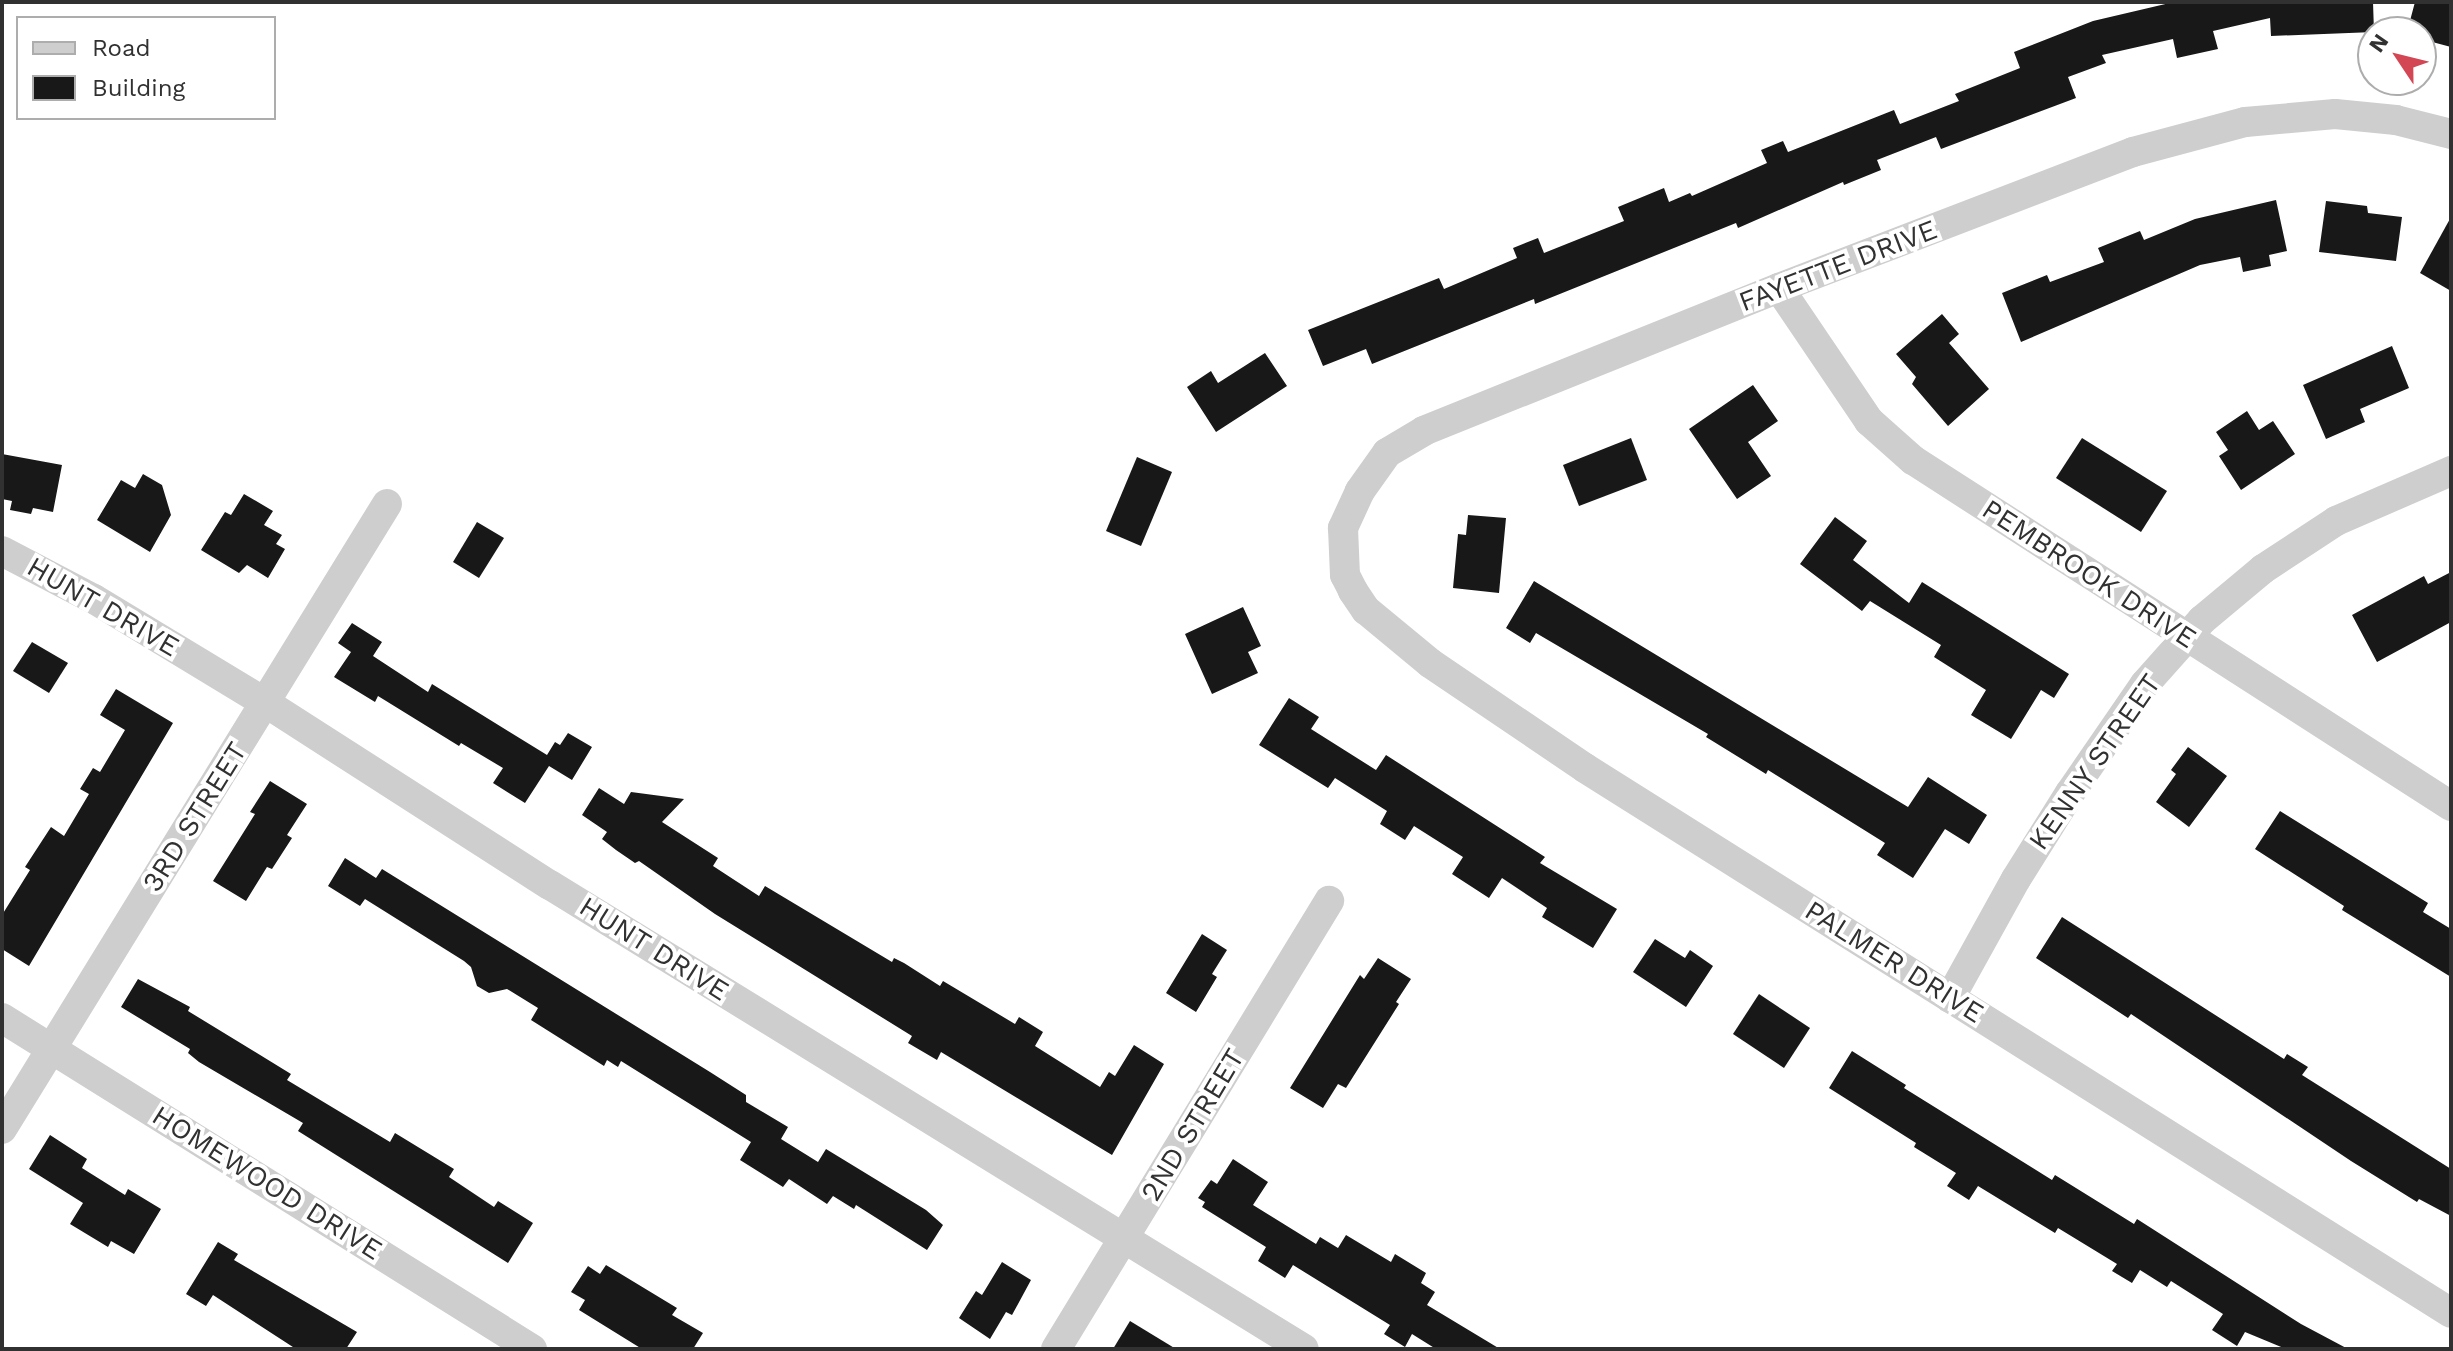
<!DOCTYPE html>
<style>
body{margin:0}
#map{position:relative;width:2453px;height:1351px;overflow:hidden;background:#fff;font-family:"Work Sans",sans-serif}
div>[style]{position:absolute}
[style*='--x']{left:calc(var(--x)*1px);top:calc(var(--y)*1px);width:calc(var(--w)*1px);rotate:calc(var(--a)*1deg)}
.building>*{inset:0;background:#181818}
.street>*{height:30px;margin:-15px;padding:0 15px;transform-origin:15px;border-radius:15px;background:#cecece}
span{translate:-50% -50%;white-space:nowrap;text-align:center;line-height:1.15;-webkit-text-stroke:8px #fff;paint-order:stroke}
.street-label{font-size:28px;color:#313131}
.frame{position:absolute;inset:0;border:4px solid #313131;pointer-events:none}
.legend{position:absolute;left:16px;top:16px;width:260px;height:104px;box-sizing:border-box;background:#fff;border:2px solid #adadad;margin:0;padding:10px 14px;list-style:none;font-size:24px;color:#313131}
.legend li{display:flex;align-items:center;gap:16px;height:40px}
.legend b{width:40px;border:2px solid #adadad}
.north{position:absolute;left:2357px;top:16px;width:80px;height:80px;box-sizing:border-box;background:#fff;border:2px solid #adadad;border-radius:50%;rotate:305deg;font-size:22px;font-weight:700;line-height:32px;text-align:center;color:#313131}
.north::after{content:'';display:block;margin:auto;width:28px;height:36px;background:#d34754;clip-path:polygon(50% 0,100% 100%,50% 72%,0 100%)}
</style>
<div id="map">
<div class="building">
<i style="clip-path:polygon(2174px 2px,2373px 2px,2374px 32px,2271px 36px,2270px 18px,2213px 31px,2218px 49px,2177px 58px,2173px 39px,2102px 55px,2106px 63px,2068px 77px,2076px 98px,1941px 149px,1936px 137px,1877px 160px,1881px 170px,1844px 185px,1843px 182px,1738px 228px,1736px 223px,1535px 304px,1534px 299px,1372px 364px,1366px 349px,1323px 366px,1308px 330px,1439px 278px,1444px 289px,1517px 258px,1513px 248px,1538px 238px,1544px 253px,1624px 221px,1618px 207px,1664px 188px,1669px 202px,1690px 193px,1692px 196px,1767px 163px,1761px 150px,1783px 141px,1788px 152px,1894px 110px,1900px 124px,1959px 101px,1955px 94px,2020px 68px,2014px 52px,2093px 21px)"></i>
<i style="clip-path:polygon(2415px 2px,2451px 2px,2451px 47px,2421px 39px,2421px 32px,2407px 32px)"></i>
<i style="clip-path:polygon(2276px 200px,2287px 251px,2269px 255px,2271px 266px,2243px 272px,2240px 257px,2200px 265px,2021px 342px,2002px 293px,2047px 275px,2050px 282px,2104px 262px,2098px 248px,2140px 231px,2144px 240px,2195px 219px)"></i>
<i style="clip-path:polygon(2326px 201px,2367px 206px,2368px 213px,2402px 217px,2396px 261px,2319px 252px)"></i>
<i style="clip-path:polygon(2451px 217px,2451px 291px,2420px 273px)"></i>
<i style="clip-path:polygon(1942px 314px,1959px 334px,1949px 343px,1989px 389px,1948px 426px,1912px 384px,1916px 377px,1896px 354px)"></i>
<i style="clip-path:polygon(2392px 346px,2409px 388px,2360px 409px,2365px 422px,2326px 439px,2303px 385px)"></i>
<i style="clip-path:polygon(1265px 353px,1287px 386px,1216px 432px,1187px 387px,1211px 371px,1218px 383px)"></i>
<i style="clip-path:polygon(1753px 385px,1778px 421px,1748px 442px,1771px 476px,1737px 499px,1689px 429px)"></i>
<i style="clip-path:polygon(2247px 411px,2259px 430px,2273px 421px,2295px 454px,2241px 490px,2219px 456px,2228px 450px,2216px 432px)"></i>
<i style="clip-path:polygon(1631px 438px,1647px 480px,1579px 506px,1563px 465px)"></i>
<i style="clip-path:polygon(2082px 438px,2167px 491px,2141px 532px,2056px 478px)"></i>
<i style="clip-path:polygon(2px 454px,62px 465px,53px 512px,33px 508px,31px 514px,10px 510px,12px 501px,2px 499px)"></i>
<i style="clip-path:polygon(1137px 457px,1172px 472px,1141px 546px,1106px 531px)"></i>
<i style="clip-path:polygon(143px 474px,162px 485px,171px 515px,150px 552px,97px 520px,121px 480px,135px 488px)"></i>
<i style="clip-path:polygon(244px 494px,273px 511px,264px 525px,282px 535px,276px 544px,285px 549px,268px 578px,247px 565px,239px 573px,201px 550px,225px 512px,231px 515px)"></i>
<i style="clip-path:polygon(1468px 515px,1506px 518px,1499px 593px,1453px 588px,1458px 534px,1466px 535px)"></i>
<i style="clip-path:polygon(1835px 517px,1867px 541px,1853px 560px,1909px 603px,1922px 582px,2069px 674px,2054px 698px,2041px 690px,2011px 739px,1971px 715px,1986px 690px,1934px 657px,1941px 645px,1870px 601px,1862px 611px,1800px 564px)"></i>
<i style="clip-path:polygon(477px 522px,504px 538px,479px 578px,453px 562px)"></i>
<i style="clip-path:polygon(2451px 572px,2451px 622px,2377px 662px,2352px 615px,2424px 576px,2428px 584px)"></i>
<i style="clip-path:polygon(1534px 581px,1908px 807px,1928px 777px,1987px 815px,1969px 844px,1945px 829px,1913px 878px,1877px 855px,1885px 843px,1768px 770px,1766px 774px,1706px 737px,1708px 734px,1536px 633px,1530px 643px,1506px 628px)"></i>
<i style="clip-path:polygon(1243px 607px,1261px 646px,1248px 652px,1258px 673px,1212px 694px,1185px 634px)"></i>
<i style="clip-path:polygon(352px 623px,382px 642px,373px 656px,428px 692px,432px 684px,547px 755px,555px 742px,560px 745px,568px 733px,592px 747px,572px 780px,549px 766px,525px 803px,493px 783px,503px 768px,461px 743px,459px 746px,378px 696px,375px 702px,334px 677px,351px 652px,338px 643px)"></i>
<i style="clip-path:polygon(32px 642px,68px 663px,49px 693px,13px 671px)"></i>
<i style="clip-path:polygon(116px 689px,173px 723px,29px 966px,2px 949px,2px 915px,30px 870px,25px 867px,51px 827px,64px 836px,89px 794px,80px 789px,93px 768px,100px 772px,125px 730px,100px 715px)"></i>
<i style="clip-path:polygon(1289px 698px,1319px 717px,1311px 729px,1376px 770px,1386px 755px,1545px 857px,1540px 863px,1617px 909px,1593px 948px,1542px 917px,1547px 908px,1502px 878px,1489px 898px,1452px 874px,1463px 857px,1414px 826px,1405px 840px,1380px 824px,1387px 811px,1335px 778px,1328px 788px,1259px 745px)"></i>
<i style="clip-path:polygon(2188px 747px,2227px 776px,2189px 827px,2156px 802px,2176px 774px,2171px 770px)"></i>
<i style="clip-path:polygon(270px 781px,307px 804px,287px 835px,292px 838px,272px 869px,267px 867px,246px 901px,213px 881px,255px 814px,250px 812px)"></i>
<i style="clip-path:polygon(599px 788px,624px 804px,631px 792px,684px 799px,662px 822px,718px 858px,713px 866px,759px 896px,765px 886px,892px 962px,894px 958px,904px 963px,940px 986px,943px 981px,1015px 1024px,1019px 1017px,1043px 1032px,1035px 1046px,1100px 1087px,1109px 1072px,1115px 1076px,1134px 1045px,1164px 1064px,1112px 1155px,941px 1052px,937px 1060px,908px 1043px,912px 1036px,715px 914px,639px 861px,635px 863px,616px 850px,602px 839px,607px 832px,582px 815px)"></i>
<i style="clip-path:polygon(2280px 811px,2428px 903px,2423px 912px,2451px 929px,2451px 977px,2342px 910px,2344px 906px,2255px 849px)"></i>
<i style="clip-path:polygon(345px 858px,376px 878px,382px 869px,710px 1072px,746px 1095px,746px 1102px,788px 1127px,781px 1139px,818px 1162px,826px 1149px,926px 1210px,943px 1225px,927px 1250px,856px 1205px,854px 1209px,833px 1196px,827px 1204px,789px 1179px,783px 1187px,740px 1160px,751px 1142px,621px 1061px,618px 1067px,607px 1060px,604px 1066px,531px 1020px,538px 1008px,507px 989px,489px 993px,477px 986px,471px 967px,464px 961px,365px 899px,360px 906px,328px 886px)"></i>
<i style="clip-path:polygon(2062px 917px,2284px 1059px,2287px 1054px,2308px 1067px,2302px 1075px,2451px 1169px,2451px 1216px,2419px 1199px,2417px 1202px,2351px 1161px,2131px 1014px,2128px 1018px,2036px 958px)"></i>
<i style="clip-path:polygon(1202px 934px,1227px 950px,1212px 974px,1217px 977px,1196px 1012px,1166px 993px)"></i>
<i style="clip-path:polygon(1655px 939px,1685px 958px,1690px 950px,1713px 966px,1686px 1007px,1633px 972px)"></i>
<i style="clip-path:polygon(1378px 958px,1411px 979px,1396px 1002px,1399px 1004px,1346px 1088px,1338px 1084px,1323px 1108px,1290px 1088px,1360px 975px,1364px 979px)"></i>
<i style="clip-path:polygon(138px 979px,190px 1007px,188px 1011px,291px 1074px,287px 1080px,390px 1142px,395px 1133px,454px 1169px,449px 1177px,494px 1207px,498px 1201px,533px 1223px,508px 1263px,298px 1131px,303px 1123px,199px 1062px,188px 1053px,190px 1049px,121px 1007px)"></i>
<i style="clip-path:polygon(1759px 994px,1810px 1028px,1784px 1068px,1733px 1034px)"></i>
<i style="clip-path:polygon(1852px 1051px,1906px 1085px,1904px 1088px,2052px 1180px,2055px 1175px,2134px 1224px,2137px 1219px,2301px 1324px,2348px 1349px,2286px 1349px,2245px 1332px,2237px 1346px,2212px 1330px,2223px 1314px,2171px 1281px,2167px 1287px,2140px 1270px,2132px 1283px,2112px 1271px,2117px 1264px,2058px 1228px,2055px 1233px,1978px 1186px,1969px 1200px,1947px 1186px,1956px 1173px,1914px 1147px,1916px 1143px,1829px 1088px)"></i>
<i style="clip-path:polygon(50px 1135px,87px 1159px,82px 1168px,125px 1195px,128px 1189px,161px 1209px,134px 1254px,111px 1241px,108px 1247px,70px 1224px,83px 1203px,29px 1169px)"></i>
<i style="clip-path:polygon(1233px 1159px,1268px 1182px,1253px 1205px,1316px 1244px,1320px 1237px,1338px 1248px,1346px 1235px,1391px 1262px,1395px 1254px,1426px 1273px,1421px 1283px,1435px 1292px,1427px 1305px,1500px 1349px,1436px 1349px,1412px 1334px,1405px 1347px,1384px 1334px,1390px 1325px,1293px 1265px,1285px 1278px,1258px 1261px,1266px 1247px,1202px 1207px,1205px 1202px,1198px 1198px,1211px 1180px,1217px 1184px)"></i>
<i style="clip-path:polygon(218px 1242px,238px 1254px,234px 1260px,357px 1332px,346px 1349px,296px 1349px,213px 1295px,206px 1306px,186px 1294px)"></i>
<i style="clip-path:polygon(1002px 1262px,1031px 1280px,1012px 1315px,1006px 1312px,990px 1339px,959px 1318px,976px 1291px,982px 1295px)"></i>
<i style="clip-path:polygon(606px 1265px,677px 1308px,672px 1315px,703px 1333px,693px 1349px,642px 1349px,579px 1310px,585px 1300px,571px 1292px,588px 1266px,600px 1274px)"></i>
<i style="clip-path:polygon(1130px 1321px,1176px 1349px,1113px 1349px)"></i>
</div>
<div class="street">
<i style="--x:2451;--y:134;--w:57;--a:-165.7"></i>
<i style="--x:2396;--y:120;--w:61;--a:-174.4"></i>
<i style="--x:2335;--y:114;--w:90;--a:174.9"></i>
<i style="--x:2245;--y:122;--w:116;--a:165"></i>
<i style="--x:2133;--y:152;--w:379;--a:159"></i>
<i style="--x:1779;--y:288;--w:383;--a:158.1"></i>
<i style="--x:1424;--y:431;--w:43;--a:149.3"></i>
<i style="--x:1387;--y:453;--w:47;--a:125.4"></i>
<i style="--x:1360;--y:491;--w:41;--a:114.7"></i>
<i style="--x:1343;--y:528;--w:47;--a:87.6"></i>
<i style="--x:1345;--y:575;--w:18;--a:63"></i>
<i style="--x:1353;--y:591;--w:23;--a:56"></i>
<i style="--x:1366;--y:610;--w:83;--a:39.6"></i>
<i style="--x:1430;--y:663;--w:187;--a:34.1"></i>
<i style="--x:1585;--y:768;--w:1023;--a:32.18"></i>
<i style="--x:1779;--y:288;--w:161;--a:55.9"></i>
<i style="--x:1869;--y:421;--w:59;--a:41.6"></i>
<i style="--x:1913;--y:460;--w:640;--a:32.75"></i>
<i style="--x:2;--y:551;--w:104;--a:27.6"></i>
<i style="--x:94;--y:599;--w:201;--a:31.2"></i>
<i style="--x:266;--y:703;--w:337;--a:32.7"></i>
<i style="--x:550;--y:885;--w:885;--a:31.61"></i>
<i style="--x:1950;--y:998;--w:136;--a:-61"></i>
<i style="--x:2016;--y:879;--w:102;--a:-57.9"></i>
<i style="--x:2070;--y:793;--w:132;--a:-55.5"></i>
<i style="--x:2145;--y:684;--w:86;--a:-48.3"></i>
<i style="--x:2202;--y:620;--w:80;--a:-39.9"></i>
<i style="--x:2263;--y:569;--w:87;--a:-33.3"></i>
<i style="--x:2336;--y:521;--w:125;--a:-23.5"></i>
<i style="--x:2;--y:1018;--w:625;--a:31.99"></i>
<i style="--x:2;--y:1129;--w:734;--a:-58.37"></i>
<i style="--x:1056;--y:1349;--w:525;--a:-58.64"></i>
</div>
<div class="street-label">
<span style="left:1838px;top:266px;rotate:-21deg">FAYETTE DRIVE</span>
<span style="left:2089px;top:574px;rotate:33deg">PEMBROOK DRIVE</span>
<span style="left:103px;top:607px;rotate:30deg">HUNT DRIVE</span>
<span style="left:2095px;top:762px;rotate:-55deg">KENNY STREET</span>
<span style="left:195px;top:817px;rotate:-58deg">3RD STREET</span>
<span style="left:654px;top:949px;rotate:32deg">HUNT DRIVE</span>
<span style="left:1894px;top:962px;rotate:32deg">PALMER DRIVE</span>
<span style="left:1193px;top:1125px;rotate:-59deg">2ND STREET</span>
<span style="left:267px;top:1183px;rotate:32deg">HOMEWOOD DRIVE</span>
</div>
<div class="frame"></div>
<ul class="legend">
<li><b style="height:10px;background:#cecece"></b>Road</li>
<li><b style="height:22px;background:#181818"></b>Building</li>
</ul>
<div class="north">N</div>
</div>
